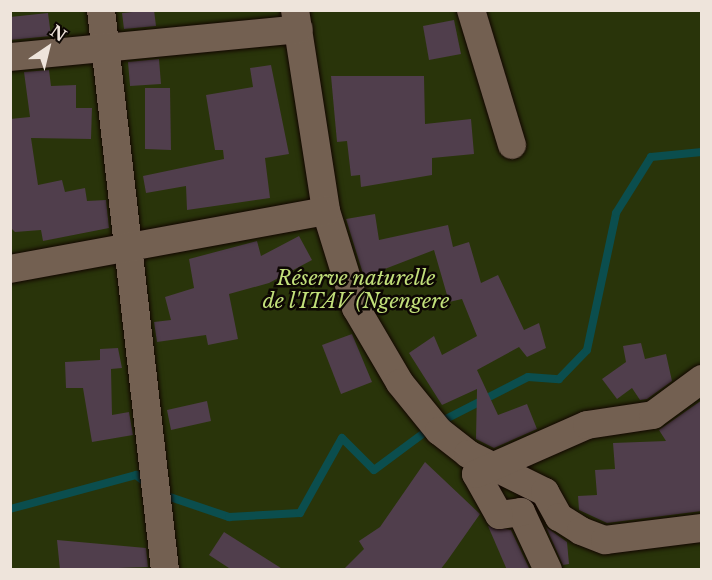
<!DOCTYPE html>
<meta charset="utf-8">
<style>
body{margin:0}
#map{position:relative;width:712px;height:580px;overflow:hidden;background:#2a1b0d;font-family:"Libre Baskerville",serif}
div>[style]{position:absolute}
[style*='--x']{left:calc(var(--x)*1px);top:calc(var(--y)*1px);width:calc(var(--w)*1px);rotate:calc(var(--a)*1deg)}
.green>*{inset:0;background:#29340a}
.stream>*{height:8px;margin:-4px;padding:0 4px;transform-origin:4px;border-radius:4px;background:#0b4e4e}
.building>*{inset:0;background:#503e4c}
.roads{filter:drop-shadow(0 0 2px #120500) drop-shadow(0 0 2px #120500)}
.minor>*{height:28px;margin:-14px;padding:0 14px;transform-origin:14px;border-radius:14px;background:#736051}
span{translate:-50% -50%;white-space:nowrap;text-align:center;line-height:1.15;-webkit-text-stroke:5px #0d0703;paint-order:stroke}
.park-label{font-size:20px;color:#c2e07a;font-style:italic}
.frame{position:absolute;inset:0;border:12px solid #eee4db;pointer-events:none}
.north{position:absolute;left:18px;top:18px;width:60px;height:60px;-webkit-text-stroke:4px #0d0703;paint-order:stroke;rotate:35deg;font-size:16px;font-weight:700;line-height:24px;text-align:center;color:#eee4db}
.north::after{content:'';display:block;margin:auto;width:21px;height:27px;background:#eee4db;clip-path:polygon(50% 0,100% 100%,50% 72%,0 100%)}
</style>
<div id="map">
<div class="green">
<i style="clip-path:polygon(11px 11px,701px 11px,701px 569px,11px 569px)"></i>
</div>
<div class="stream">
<i style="--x:164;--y:495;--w:69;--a:18.7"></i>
<i style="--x:229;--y:517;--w:71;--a:-3.2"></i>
<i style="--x:300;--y:513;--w:86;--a:-60.8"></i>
<i style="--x:342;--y:438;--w:45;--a:45"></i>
<i style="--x:374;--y:470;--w:77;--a:-36.6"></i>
<i style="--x:436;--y:424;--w:103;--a:-27.1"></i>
<i style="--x:528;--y:377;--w:31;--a:4"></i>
<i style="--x:559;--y:379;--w:40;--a:-46"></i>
<i style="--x:587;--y:350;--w:140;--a:-78"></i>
<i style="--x:616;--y:213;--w:66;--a:-58"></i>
<i style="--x:651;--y:157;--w:51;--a:-5.6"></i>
<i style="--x:10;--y:509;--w:131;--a:-15.1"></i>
<i style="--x:136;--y:475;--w:13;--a:39"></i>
</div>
<div class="building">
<i style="clip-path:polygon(154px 10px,156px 26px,124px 29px,122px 13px)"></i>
<i style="clip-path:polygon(48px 13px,51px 36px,10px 40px,10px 17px)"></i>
<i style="clip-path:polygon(454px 20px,461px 54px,429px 60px,423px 26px)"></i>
<i style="clip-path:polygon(159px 59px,161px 84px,130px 86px,128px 62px)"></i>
<i style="clip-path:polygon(271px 65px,289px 154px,265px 158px,270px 198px,187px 210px,186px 186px,146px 193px,143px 176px,224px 159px,223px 150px,215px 150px,206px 95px,253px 87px,250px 68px)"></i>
<i style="clip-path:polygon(49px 70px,51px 86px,76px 85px,76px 108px,92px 108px,91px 139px,31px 138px,38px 185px,62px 180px,65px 192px,85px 188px,87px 201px,106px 200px,109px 228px,43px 241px,41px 230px,15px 232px,10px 227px,10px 119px,30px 117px,24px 72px)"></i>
<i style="clip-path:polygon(331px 76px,424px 76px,425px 124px,471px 119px,474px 154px,432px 158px,432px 175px,361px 187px,360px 175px,351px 176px,347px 141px,337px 142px)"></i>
<i style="clip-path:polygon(145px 88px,170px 88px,171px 150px,145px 149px)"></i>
<i style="clip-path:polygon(375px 214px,379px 240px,448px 225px,453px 247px,469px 242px,481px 283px,498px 275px,524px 330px,539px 323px,546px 348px,527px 357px,519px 347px,477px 370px,498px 415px,527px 404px,537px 429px,494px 448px,476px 439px,477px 389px,442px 405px,409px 353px,434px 336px,442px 355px,477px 336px,462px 299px,449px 302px,434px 250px,364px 277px,346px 219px)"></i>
<i style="clip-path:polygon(299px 236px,312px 260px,269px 283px,229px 294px,238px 339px,208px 345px,206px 335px,157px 342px,154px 322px,171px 320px,165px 297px,194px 288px,189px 259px,257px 241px,261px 256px)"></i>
<i style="clip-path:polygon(352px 334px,372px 382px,341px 394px,322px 345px)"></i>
<i style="clip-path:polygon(641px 343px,645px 359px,666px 354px,672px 381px,647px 399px,640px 400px,632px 388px,617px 399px,602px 379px,626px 362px,623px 346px)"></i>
<i style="clip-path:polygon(118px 348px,122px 368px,111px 369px,112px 415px,129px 412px,133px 435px,92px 442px,83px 388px,66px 388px,65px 362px,100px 360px,100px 349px)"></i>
<i style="clip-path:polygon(702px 400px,702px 511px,607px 523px,579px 510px,578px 496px,597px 495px,595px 470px,615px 469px,613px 443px,666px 441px,659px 430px)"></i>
<i style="clip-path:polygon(207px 401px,211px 421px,171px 430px,167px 410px)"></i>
<i style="clip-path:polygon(425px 462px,480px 514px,447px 561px,440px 570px,343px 570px,364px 549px,359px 541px,380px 527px)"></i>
<i style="clip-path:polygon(488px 526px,511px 530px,530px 570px,507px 570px)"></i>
<i style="clip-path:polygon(546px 527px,567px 542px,569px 564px,563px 565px)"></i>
<i style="clip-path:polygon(224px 532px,284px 570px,232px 570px,209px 555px)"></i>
<i style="clip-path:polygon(57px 540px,146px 548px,148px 567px,60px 570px)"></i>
</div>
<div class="roads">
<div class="minor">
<i style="--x:101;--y:10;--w:564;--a:83.48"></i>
<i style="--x:295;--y:10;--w:203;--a:81.2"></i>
<i style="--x:326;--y:211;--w:102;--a:72.8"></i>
<i style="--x:356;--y:308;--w:87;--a:59.6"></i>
<i style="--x:400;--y:383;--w:62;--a:50.9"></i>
<i style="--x:439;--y:431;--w:37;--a:38"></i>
<i style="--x:468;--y:454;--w:86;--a:26.3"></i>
<i style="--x:545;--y:492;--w:29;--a:61"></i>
<i style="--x:559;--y:517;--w:26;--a:32"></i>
<i style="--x:581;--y:531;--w:26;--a:21"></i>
<i style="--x:605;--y:540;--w:98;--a:-7.1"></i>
<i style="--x:471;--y:10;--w:141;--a:73.1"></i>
<i style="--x:10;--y:57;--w:290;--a:-5.5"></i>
<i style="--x:10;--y:269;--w:321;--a:-10.4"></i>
<i style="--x:548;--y:570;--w:64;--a:-115"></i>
<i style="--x:521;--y:512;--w:22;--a:172"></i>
<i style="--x:499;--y:515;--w:47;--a:-119.3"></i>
<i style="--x:476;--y:474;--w:121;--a:-23.8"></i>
<i style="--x:587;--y:425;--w:67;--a:-8.6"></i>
<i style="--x:653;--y:415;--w:61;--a:-36.3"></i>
</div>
</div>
<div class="park-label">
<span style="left:356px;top:290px">Réserve naturelle<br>de l'ITAV (Ngengere</span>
</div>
<div class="frame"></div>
<div class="north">N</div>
</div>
